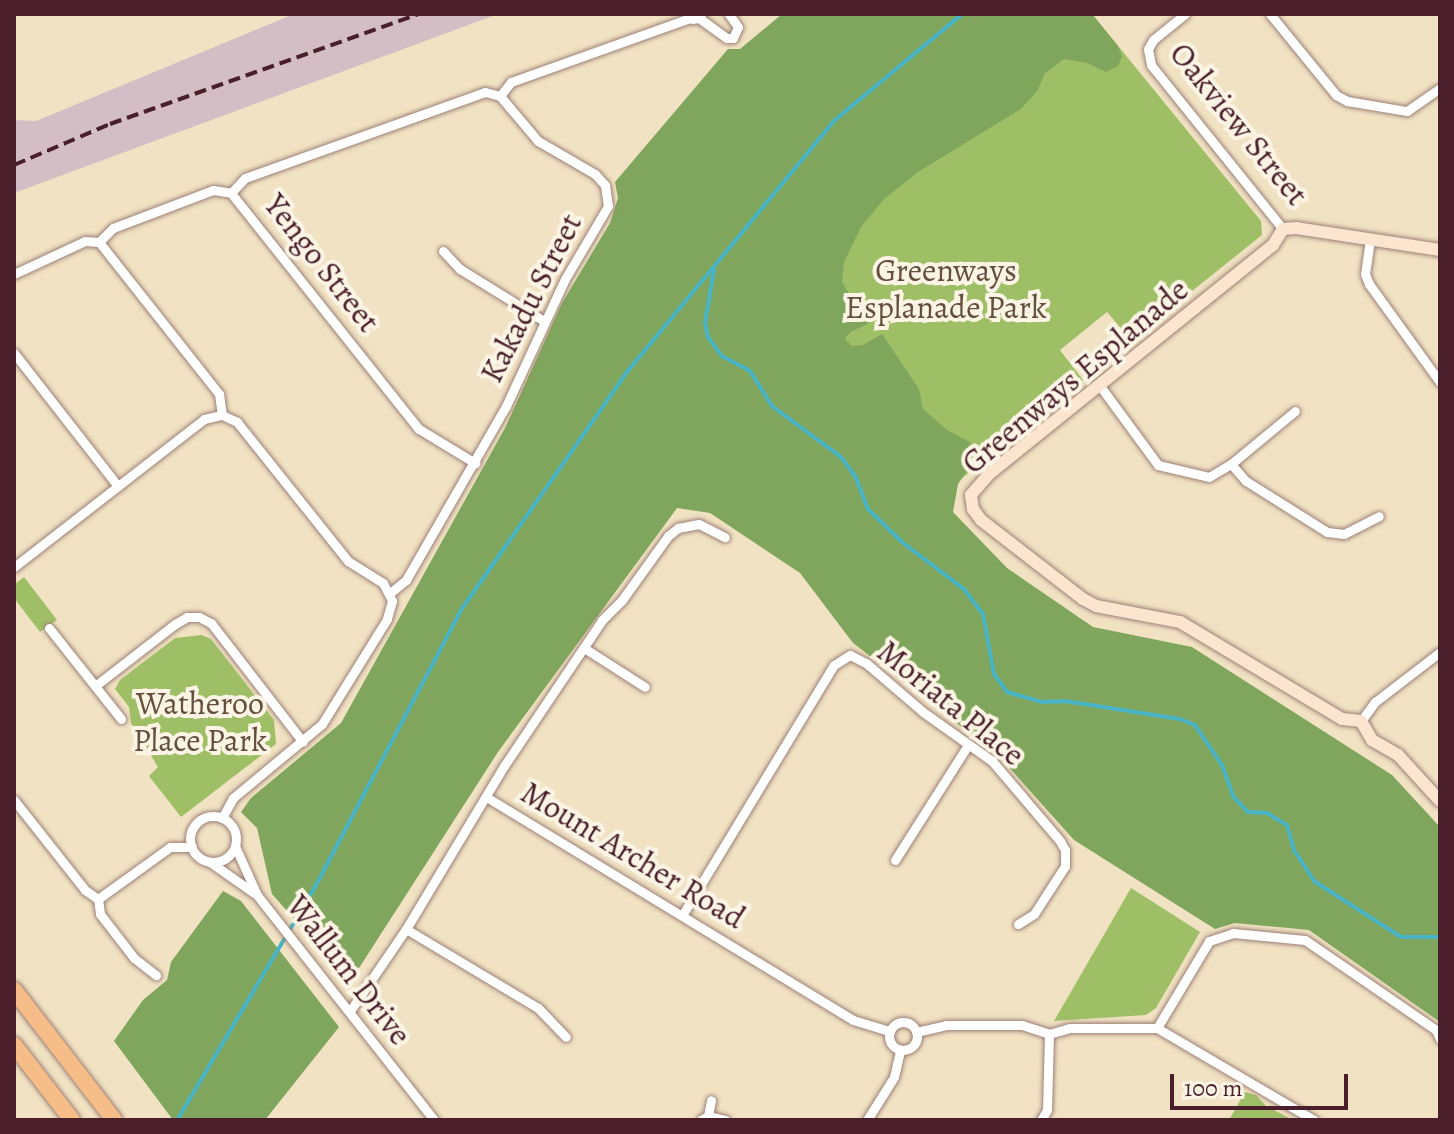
<!DOCTYPE html>
<style>
body{margin:0}
#map{position:relative;width:1454px;height:1134px;overflow:hidden;background:#f1e2c3;font-family:Alegreya,serif}
div>[style]{position:absolute}
[style*='--x']{left:calc(var(--x)*1px);top:calc(var(--y)*1px);width:calc(var(--w)*1px);rotate:calc(var(--a)*1deg)}
.industrial>*{inset:0;background:#d2bec4}
.green>*{inset:0;background:#9fbf67}
.forest>*{inset:0;background:#7fa65c}
.stream>*{height:4px;margin:-2px;padding:0 2px;transform-origin:2px;border-radius:2px;background:#49b4c6}
.roads{filter:drop-shadow(0 0 2px #9e8077) drop-shadow(0 0 2px #9e8077)}
.street>*{height:9px;margin:-4.5px;padding:0 4.5px;transform-origin:4.5px;border-radius:4.5px;background:#fff}
.street>.ring{margin:-4.5px;padding:0;box-sizing:content-box;background:none;border:9px solid #fff;border-radius:50%}
.secondary>*{height:12px;margin:-6px;padding:0 6px;transform-origin:6px;border-radius:6px;background:#fce5cf}
.highway>*{height:16px;margin:-8px;padding:0 8px;transform-origin:8px;border-radius:8px;background:#f7bd88}
.rail>*{height:4px;margin-top:-2px;transform-origin:0;background:repeating-linear-gradient(90deg,#4a1f2b 0 12px,transparent 0 18px)}
span{translate:-50% -50%;white-space:nowrap;text-align:center;line-height:1.15;-webkit-text-stroke:8px #fcf5e5;paint-order:stroke}
.street-label{font-size:32px;color:#4a1f2b}
.park-label{font-size:32px;color:#644f3d}
.frame{position:absolute;inset:0;border:16px solid #4a1f2b;pointer-events:none}
.scale{position:absolute;left:1170px;top:1074px;width:178px;height:36px;box-sizing:border-box;border:4px solid #4a1f2b;border-top:0;padding-left:10px;font-size:24px;line-height:28px;white-space:nowrap;color:#4a1f2b;-webkit-text-stroke:6px #fcf5e5;paint-order:stroke}
</style>
<div id="map">
<div class="industrial">
<i style="clip-path:polygon(294px 14px,498px 14px,14px 193px,14px 120px,36px 121px)"></i>
</div>
<div class="green">
<i style="clip-path:polygon(1077px 14px,1092px 14px,1261px 221px,1262px 235px,1131px 340px,1107px 312px,1060px 350px,1083px 380px,934px 501px,791px 294px,821px 226px)"></i>
<i style="clip-path:polygon(24px 577px,57px 620px,40px 632px,14px 598px,14px 585px)"></i>
<i style="clip-path:polygon(202px 635px,211px 639px,274px 720px,276px 744px,181px 817px,149px 776px,158px 767px,131px 723px,129px 707px,115px 689px,120px 680px,175px 638px)"></i>
<i style="clip-path:polygon(1131px 888px,1200px 932px,1156px 1008px,1146px 1015px,1054px 1021px)"></i>
<i style="clip-path:polygon(1245px 1092px,1256px 1095px,1266px 1106px,1293px 1120px,1229px 1120px)"></i>
</div>
<div class="forest">
<i style="clip-path:polygon(782px 14px,1092px 14px,1118px 46px,1122px 56px,1118px 66px,1106px 72px,1087px 63px,1064px 59px,1045px 73px,1037px 91px,1021px 109px,918px 172px,884px 199px,861px 227px,844px 262px,842px 282px,850px 295px,866px 305px,871px 316px,868px 324px,850px 332px,845px 339px,852px 346px,863px 345px,882px 334px,919px 389px,923px 409px,947px 430px,970px 442px,973px 462px,958px 484px,953px 512px,1007px 568px,1093px 627px,1192px 647px,1392px 775px,1440px 827px,1440px 1022px,1309px 930px,1235px 923px,1215px 929px,1074px 840px,998px 755px,853px 643px,800px 573px,710px 513px,677px 508px,498px 752px,359px 968px,337px 967px,272px 894px,257px 828px,241px 812px,251px 798px,341px 723px,505px 428px,562px 303px,610px 223px,618px 198px,615px 182px,728px 49px,740px 49px)"></i>
<i style="clip-path:polygon(223px 891px,241px 901px,339px 1027px,265px 1120px,173px 1120px,114px 1041px,143px 1000px,167px 980px,171px 962px)"></i>
</div>
<div class="stream">
<i style="--x:714;--y:270;--w:54;--a:99.6"></i>
<i style="--x:705;--y:323;--w:14;--a:78"></i>
<i style="--x:708;--y:337;--w:24;--a:54"></i>
<i style="--x:722;--y:356;--w:32;--a:28"></i>
<i style="--x:750;--y:371;--w:41;--a:57.8"></i>
<i style="--x:772;--y:406;--w:86;--a:36.5"></i>
<i style="--x:841;--y:457;--w:26;--a:54"></i>
<i style="--x:856;--y:478;--w:33;--a:69"></i>
<i style="--x:868;--y:509;--w:47;--a:44.1"></i>
<i style="--x:902;--y:542;--w:78;--a:37.2"></i>
<i style="--x:964;--y:589;--w:31;--a:53"></i>
<i style="--x:983;--y:614;--w:61;--a:79.6"></i>
<i style="--x:994;--y:674;--w:22;--a:54"></i>
<i style="--x:1007;--y:692;--w:35;--a:16"></i>
<i style="--x:1041;--y:702;--w:24;--a:-2"></i>
<i style="--x:1065;--y:701;--w:116;--a:8.9"></i>
<i style="--x:1180;--y:719;--w:16;--a:22"></i>
<i style="--x:1195;--y:725;--w:48;--a:56"></i>
<i style="--x:1222;--y:765;--w:33;--a:70"></i>
<i style="--x:1233;--y:796;--w:22;--a:47"></i>
<i style="--x:1248;--y:812;--w:19;--a:3"></i>
<i style="--x:1267;--y:813;--w:23;--a:31"></i>
<i style="--x:1287;--y:825;--w:26;--a:74"></i>
<i style="--x:1294;--y:850;--w:37;--a:57"></i>
<i style="--x:1314;--y:881;--w:103;--a:32.8"></i>
<i style="--x:1401;--y:937;--w:39;--a:0"></i>
<i style="--x:179;--y:1117;--w:265;--a:-59.4"></i>
<i style="--x:314;--y:889;--w:315;--a:-62.2"></i>
<i style="--x:461;--y:610;--w:290;--a:-55.1"></i>
<i style="--x:627;--y:372;--w:327;--a:-50.5"></i>
<i style="--x:835;--y:120;--w:165;--a:-39.8"></i>
</div>
<div class="roads">
<div class="street">
<i style="--x:1185;--y:14;--w:41;--a:140.9"></i>
<i style="--x:1153;--y:40;--w:10;--a:119"></i>
<i style="--x:1148;--y:49;--w:16;--a:79"></i>
<i style="--x:1151;--y:65;--w:211;--a:51.2"></i>
<i style="--x:1270;--y:14;--w:104;--a:50.8"></i>
<i style="--x:1336;--y:95;--w:13;--a:29"></i>
<i style="--x:1347;--y:101;--w:61;--a:9.5"></i>
<i style="--x:1407;--y:111;--w:40;--a:-34.9"></i>
<i style="--x:692;--y:19;--w:7;--a:-8"></i>
<i style="--x:699;--y:18;--w:34;--a:36"></i>
<i style="--x:727;--y:38;--w:6;--a:0"></i>
<i style="--x:733;--y:38;--w:12;--a:-66"></i>
<i style="--x:738;--y:27;--w:16;--a:-125"></i>
<i style="--x:500;--y:96;--w:18;--a:-52"></i>
<i style="--x:511;--y:82;--w:202;--a:-19.7"></i>
<i style="--x:231;--y:193;--w:21;--a:-47"></i>
<i style="--x:245;--y:178;--w:255;--a:-19.7"></i>
<i style="--x:485;--y:92;--w:16;--a:15"></i>
<i style="--x:500;--y:96;--w:59;--a:49.8"></i>
<i style="--x:538;--y:141;--w:66;--a:30.1"></i>
<i style="--x:595;--y:174;--w:15;--a:48"></i>
<i style="--x:605;--y:185;--w:21;--a:82"></i>
<i style="--x:608;--y:206;--w:85;--a:120.5"></i>
<i style="--x:565;--y:279;--w:140;--a:114.9"></i>
<i style="--x:506;--y:406;--w:201;--a:119.9"></i>
<i style="--x:406;--y:580;--w:21;--a:141"></i>
<i style="--x:1370;--y:239;--w:35;--a:98"></i>
<i style="--x:1365;--y:274;--w:11;--a:68"></i>
<i style="--x:1369;--y:284;--w:121;--a:54.1"></i>
<i style="--x:99;--y:242;--w:20;--a:-45"></i>
<i style="--x:113;--y:228;--w:107;--a:-20.8"></i>
<i style="--x:213;--y:190;--w:18;--a:9"></i>
<i style="--x:231;--y:193;--w:302;--a:51.5"></i>
<i style="--x:419;--y:429;--w:66;--a:31.3"></i>
<i style="--x:443;--y:251;--w:25;--a:47"></i>
<i style="--x:460;--y:269;--w:99;--a:31.8"></i>
<i style="--x:14;--y:274;--w:78;--a:-24.9"></i>
<i style="--x:85;--y:241;--w:14;--a:4"></i>
<i style="--x:99;--y:242;--w:194;--a:51.7"></i>
<i style="--x:219;--y:394;--w:21;--a:82"></i>
<i style="--x:14;--y:353;--w:169;--a:52"></i>
<i style="--x:1100;--y:386;--w:98;--a:53.7"></i>
<i style="--x:1158;--y:465;--w:52;--a:13.2"></i>
<i style="--x:1209;--y:477;--w:26;--a:-31"></i>
<i style="--x:1231;--y:464;--w:83;--a:-39.6"></i>
<i style="--x:1231;--y:464;--w:23;--a:49"></i>
<i style="--x:1246;--y:481;--w:96;--a:32.2"></i>
<i style="--x:1327;--y:532;--w:17;--a:7"></i>
<i style="--x:1344;--y:534;--w:39;--a:-27"></i>
<i style="--x:14;--y:567;--w:241;--a:-37.9"></i>
<i style="--x:204;--y:419;--w:18;--a:-13"></i>
<i style="--x:222;--y:415;--w:17;--a:25"></i>
<i style="--x:237;--y:422;--w:178;--a:51.4"></i>
<i style="--x:348;--y:561;--w:41;--a:32.2"></i>
<i style="--x:383;--y:583;--w:20;--a:63"></i>
<i style="--x:392;--y:601;--w:19;--a:106"></i>
<i style="--x:387;--y:619;--w:123;--a:121.8"></i>
<i style="--x:322;--y:724;--w:116;--a:140.3"></i>
<i style="--x:233;--y:798;--w:23;--a:119"></i>
<i style="--x:49;--y:628;--w:116;--a:51.6"></i>
<i style="--x:584;--y:648;--w:72;--a:32.6"></i>
<i style="--x:95;--y:686;--w:101;--a:-37.8"></i>
<i style="--x:175;--y:624;--w:14;--a:-30"></i>
<i style="--x:187;--y:617;--w:12;--a:0"></i>
<i style="--x:199;--y:617;--w:13;--a:27"></i>
<i style="--x:211;--y:623;--w:150;--a:52.3"></i>
<i style="--x:1361;--y:721;--w:24;--a:-54"></i>
<i style="--x:1375;--y:702;--w:82;--a:-37.6"></i>
<i style="--x:488;--y:798;--w:427;--a:31.3"></i>
<i style="--x:853;--y:1020;--w:39;--a:17"></i>
<i style="--x:14;--y:800;--w:115;--a:51.7"></i>
<i style="--x:85;--y:890;--w:16;--a:35"></i>
<i style="--x:98;--y:899;--w:89;--a:-35.8"></i>
<i style="--x:170;--y:847;--w:22;--a:0"></i>
<i class="ring" style="left:190px;top:816px;width:37px;height:37px"></i>
<i style="--x:235;--y:846;--w:54;--a:65.8"></i>
<i style="--x:257;--y:895;--w:286;--a:51.8"></i>
<i style="--x:895;--y:860;--w:136;--a:-57.6"></i>
<i style="--x:210;--y:862;--w:54;--a:35.2"></i>
<i style="--x:98;--y:899;--w:15;--a:82"></i>
<i style="--x:100;--y:914;--w:56;--a:52.3"></i>
<i style="--x:134;--y:958;--w:28;--a:38"></i>
<i style="--x:683;--y:914;--w:291;--a:-58.8"></i>
<i style="--x:834;--y:665;--w:19;--a:-32"></i>
<i style="--x:850;--y:655;--w:18;--a:27"></i>
<i style="--x:866;--y:663;--w:75;--a:40.7"></i>
<i style="--x:923;--y:712;--w:85;--a:35.4"></i>
<i style="--x:992;--y:761;--w:105;--a:49.6"></i>
<i style="--x:1060;--y:841;--w:10;--a:61"></i>
<i style="--x:1065;--y:850;--w:16;--a:90"></i>
<i style="--x:1065;--y:866;--w:57;--a:122.9"></i>
<i style="--x:1034;--y:914;--w:19;--a:148"></i>
<i style="--x:406;--y:929;--w:154;--a:30.9"></i>
<i style="--x:538;--y:1008;--w:40;--a:46"></i>
<i style="--x:350;--y:1011;--w:99;--a:-55.7"></i>
<i style="--x:406;--y:929;--w:190;--a:-59"></i>
<i style="--x:504;--y:766;--w:176;--a:-56.1"></i>
<i style="--x:602;--y:620;--w:28;--a:-45"></i>
<i style="--x:622;--y:600;--w:79;--a:-54.3"></i>
<i style="--x:668;--y:536;--w:13;--a:-39"></i>
<i style="--x:678;--y:528;--w:21;--a:-11"></i>
<i style="--x:699;--y:524;--w:29;--a:27"></i>
<i class="ring" style="left:889px;top:1022px;width:19px;height:19px"></i>
<i style="--x:1157;--y:1028;--w:101;--a:-59.1"></i>
<i style="--x:1209;--y:941;--w:25;--a:-18"></i>
<i style="--x:1233;--y:933;--w:72;--a:5.6"></i>
<i style="--x:1305;--y:940;--w:159;--a:34.5"></i>
<i style="--x:1436;--y:1030;--w:10;--a:66"></i>
<i style="--x:916;--y:1032;--w:31;--a:-13"></i>
<i style="--x:946;--y:1025;--w:76;--a:0"></i>
<i style="--x:1022;--y:1025;--w:28;--a:18"></i>
<i style="--x:1049;--y:1034;--w:22;--a:-16"></i>
<i style="--x:1070;--y:1028;--w:87;--a:0"></i>
<i style="--x:1157;--y:1028;--w:182;--a:30.4"></i>
<i style="--x:708;--y:1116;--w:18;--a:13"></i>
<i style="--x:701;--y:1120;--w:8;--a:-30"></i>
<i style="--x:708;--y:1116;--w:16;--a:-79"></i>
<i style="--x:867;--y:1120;--w:51;--a:-57.9"></i>
<i style="--x:894;--y:1077;--w:28;--a:-77"></i>
<i style="--x:1041;--y:1120;--w:12;--a:-59"></i>
<i style="--x:1047;--y:1110;--w:76;--a:-88.5"></i>
</div>
<div class="secondary">
<i style="--x:1440;--y:250;--w:145;--a:-171.3"></i>
<i style="--x:1297;--y:228;--w:14;--a:176"></i>
<i style="--x:1283;--y:229;--w:19;--a:122"></i>
<i style="--x:1273;--y:245;--w:363;--a:141.1"></i>
<i style="--x:990;--y:473;--w:29;--a:131"></i>
<i style="--x:971;--y:495;--w:14;--a:82"></i>
<i style="--x:973;--y:509;--w:14;--a:54"></i>
<i style="--x:981;--y:520;--w:129;--a:37.8"></i>
<i style="--x:1083;--y:599;--w:15;--a:28"></i>
<i style="--x:1096;--y:606;--w:86;--a:10.8"></i>
<i style="--x:1180;--y:622;--w:189;--a:30.9"></i>
<i style="--x:1342;--y:719;--w:19;--a:6"></i>
<i style="--x:1361;--y:721;--w:22;--a:60"></i>
<i style="--x:1372;--y:740;--w:30;--a:30"></i>
<i style="--x:1398;--y:755;--w:62;--a:47.6"></i>
</div>
<div class="highway">
<i style="--x:14;--y:990;--w:164;--a:52.4"></i>
<i style="--x:14;--y:1045;--w:95;--a:52.3"></i>
</div>
</div>
<div class="rail">
<i style="--x:14;--y:165;--w:104;--a:-23.1"></i>
<i style="--x:110;--y:124;--w:328;--a:-19.6"></i>
</div>
<div class="street-label">
<span style="left:1239px;top:124px;rotate:51deg">Oakview Street</span>
<span style="left:322px;top:263px;rotate:52deg">Yengo Street</span>
<span style="left:531px;top:298px;rotate:-63deg">Kakadu Street</span>
<span style="left:1075px;top:376px;rotate:-40deg">Greenways Esplanade</span>
<span style="left:951px;top:703px;rotate:39deg">Moriata Place</span>
<span style="left:633px;top:855px;rotate:31deg">Mount Archer Road</span>
<span style="left:349px;top:970px;rotate:52deg">Wallum Drive</span>
</div>
<div class="park-label">
<span style="left:946px;top:289px">Greenways<br>Esplanade Park</span>
<span style="left:200px;top:722px">Watheroo<br>Place Park</span>
</div>
<div class="frame"></div>
<div class="scale">100 m</div>
</div>
